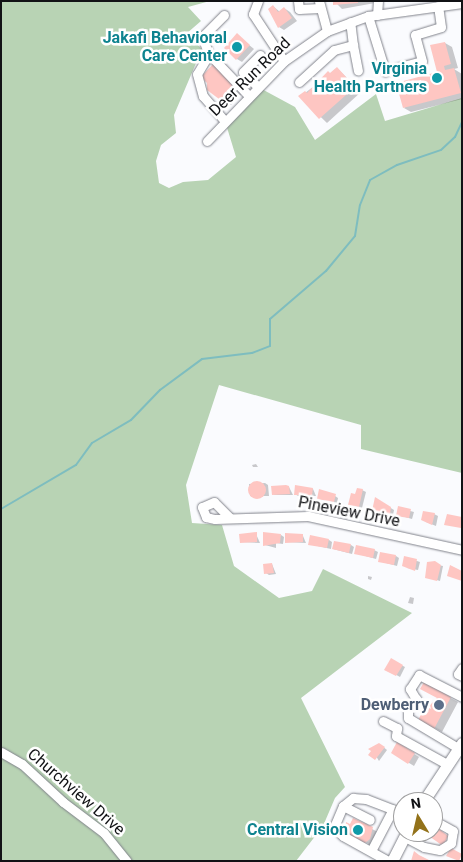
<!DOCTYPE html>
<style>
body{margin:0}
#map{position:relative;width:463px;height:862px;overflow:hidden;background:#fafbfe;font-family:Roboto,sans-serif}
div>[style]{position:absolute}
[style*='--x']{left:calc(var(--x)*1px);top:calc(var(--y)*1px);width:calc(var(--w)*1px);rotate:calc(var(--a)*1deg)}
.green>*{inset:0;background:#b8d3b4}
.shadow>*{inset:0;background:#0003}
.stream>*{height:2px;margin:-1px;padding:0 1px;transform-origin:1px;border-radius:1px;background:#7ebdbf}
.building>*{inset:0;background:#fec6c2}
.round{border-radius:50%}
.roads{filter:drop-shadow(0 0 1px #81838b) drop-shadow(0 0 1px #81838b)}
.minor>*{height:9px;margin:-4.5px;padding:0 4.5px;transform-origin:4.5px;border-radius:4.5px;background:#fff}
.major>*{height:11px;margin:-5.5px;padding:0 5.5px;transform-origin:5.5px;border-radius:5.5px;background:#fff}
.dots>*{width:14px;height:14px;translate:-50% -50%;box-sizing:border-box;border:2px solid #fff;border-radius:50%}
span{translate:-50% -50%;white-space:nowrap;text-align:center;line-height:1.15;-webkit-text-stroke:5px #fff;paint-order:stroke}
.culture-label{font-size:16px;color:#0d838f;font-weight:700}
.right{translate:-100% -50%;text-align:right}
.street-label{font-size:16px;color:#111215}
.service-label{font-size:16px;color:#4e5e75;font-weight:700}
.frame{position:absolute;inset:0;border:2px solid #111215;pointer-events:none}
.north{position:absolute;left:393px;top:792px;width:50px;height:50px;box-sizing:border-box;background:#fff;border:1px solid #a0a0a1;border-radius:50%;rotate:351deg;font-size:14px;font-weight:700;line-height:20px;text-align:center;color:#111215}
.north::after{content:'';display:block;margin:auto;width:18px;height:22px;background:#93721a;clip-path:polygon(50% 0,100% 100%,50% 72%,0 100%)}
</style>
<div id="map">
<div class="green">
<i style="clip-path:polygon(1px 1px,210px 1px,188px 7px,201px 21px,186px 34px,202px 49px,174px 115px,176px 133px,161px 145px,156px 161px,159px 183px,169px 188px,183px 182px,208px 180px,236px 157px,225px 121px,258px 87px,295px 107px,315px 140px,376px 94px,385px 121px,462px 98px,462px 473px,361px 449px,361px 425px,219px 385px,186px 485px,192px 523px,222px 525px,234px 566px,279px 598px,312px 591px,323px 569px,412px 613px,301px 698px,345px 787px,335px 798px,323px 826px,296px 861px,1px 861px)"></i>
</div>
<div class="shadow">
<i style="clip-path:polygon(334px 1px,375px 1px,375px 3px,342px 9px)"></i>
<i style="clip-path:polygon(273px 6px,280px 12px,284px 8px,290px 12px,297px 21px,284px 30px,279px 27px)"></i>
<i style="clip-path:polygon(237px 35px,254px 49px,242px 62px,237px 59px)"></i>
<i style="clip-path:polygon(445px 43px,452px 47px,458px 68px,454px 69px,462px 74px,462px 99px,411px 112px,404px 108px,439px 73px)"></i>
<i style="clip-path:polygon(337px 68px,361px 92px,327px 123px,300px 97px)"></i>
<i style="clip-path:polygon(222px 69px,245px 91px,231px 105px,224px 101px)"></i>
<i style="clip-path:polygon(256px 464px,258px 467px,253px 467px,252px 465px)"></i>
<i style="clip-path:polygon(265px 483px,268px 485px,269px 496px,250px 496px,249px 484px)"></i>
<i style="clip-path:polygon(289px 487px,293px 495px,273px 495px)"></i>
<i style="clip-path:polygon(296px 487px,313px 489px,316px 496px,298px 496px,295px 494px)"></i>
<i style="clip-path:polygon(362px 490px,366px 492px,362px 508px,349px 504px)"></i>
<i style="clip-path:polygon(335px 496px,338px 498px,337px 503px,318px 498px)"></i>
<i style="clip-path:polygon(376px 499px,394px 510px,393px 515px,384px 516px,373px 510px)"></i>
<i style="clip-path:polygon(399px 508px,414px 512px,412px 519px,398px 515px)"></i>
<i style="clip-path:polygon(434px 514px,438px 516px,436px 526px,426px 522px)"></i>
<i style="clip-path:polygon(256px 534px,260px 543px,241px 542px)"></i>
<i style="clip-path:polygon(281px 535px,284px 537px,283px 544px,276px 543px,276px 548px,265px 545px)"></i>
<i style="clip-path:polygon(303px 536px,306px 543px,286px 542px)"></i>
<i style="clip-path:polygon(329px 540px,332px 542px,331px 549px,309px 544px)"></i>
<i style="clip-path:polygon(351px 545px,354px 547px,352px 554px,333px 549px)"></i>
<i style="clip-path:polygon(374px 550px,378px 552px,376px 559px,355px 553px)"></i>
<i style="clip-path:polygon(396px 556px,399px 558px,397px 566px,379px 561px)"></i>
<i style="clip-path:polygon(405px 557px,420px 562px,418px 570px,407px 568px)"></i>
<i style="clip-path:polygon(428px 563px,443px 566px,440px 581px,427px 577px)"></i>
<i style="clip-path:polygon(272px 564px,276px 574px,269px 575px,266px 573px)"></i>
<i style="clip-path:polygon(368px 576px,372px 577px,371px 580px,368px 579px)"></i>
<i style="clip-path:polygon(410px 597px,414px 598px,413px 604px,408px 603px)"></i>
<i style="clip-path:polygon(391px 660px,405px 667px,400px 677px,386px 669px)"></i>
<i style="clip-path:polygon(424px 684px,458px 702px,442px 732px,420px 720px,433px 712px,439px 698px)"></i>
<i style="clip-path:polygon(398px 744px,419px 757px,414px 766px,393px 753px)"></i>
<i style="clip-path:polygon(382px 746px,387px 750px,379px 761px,373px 751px)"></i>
<i style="clip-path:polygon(354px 820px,378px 832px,371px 845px,352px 835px)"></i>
</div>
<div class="stream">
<i style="--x:1;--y:509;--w:87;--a:-30.4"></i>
<i style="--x:76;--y:465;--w:27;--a:-54"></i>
<i style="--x:92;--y:443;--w:45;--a:-30.5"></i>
<i style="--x:131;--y:420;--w:42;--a:-46"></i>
<i style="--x:160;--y:390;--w:52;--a:-36.4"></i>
<i style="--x:202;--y:359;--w:50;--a:-6.8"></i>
<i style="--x:252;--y:353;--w:19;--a:-21"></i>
<i style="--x:270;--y:346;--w:27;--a:-90"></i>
<i style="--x:270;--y:319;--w:74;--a:-40.6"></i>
<i style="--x:326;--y:271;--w:45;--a:-50.4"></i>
<i style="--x:355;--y:236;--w:31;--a:-81"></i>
<i style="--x:360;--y:205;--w:27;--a:-68"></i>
<i style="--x:370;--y:180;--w:31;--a:-29"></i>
<i style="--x:397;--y:165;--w:46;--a:-18.8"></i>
<i style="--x:441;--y:150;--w:19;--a:-43"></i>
<i style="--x:455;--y:137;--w:17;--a:-65"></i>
</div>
<div class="building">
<i style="clip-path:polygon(333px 1px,358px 1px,358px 3px,333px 5px)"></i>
<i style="clip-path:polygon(273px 5px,278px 12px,284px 7px,292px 18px,278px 28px,268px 9px)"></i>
<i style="clip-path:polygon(237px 33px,250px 45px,236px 60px,224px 48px)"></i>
<i style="clip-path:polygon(445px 42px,451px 64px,444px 66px,445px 70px,454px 68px,461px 93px,403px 108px,396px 83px,437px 72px,430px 45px)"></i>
<i style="clip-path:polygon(214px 63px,238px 87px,223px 102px,207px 90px,207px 83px,201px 77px)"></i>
<i style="clip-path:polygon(337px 67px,355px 87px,319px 119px,298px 96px,305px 91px,307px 93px,328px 71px,330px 73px)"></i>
<i class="round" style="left:248px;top:481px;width:18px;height:18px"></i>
<i style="clip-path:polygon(286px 485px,289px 486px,290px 494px,272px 495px,271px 486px)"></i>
<i style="clip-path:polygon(295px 485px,313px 488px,312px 495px,294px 495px)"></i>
<i style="clip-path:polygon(357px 488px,363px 489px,359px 507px,348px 505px,351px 493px,355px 494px)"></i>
<i style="clip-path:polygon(319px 489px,336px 494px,334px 502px,317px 499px)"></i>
<i style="clip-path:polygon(375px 497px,391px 507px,390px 514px,374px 515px,372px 511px)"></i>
<i style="clip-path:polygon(398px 506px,411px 509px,409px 518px,396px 516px)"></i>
<i style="clip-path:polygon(423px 511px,435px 513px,432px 525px,421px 520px)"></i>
<i style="clip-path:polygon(447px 514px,462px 517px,461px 528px,444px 525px)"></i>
<i style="clip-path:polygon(257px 532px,257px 542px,240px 543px,239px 534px)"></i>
<i style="clip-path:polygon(263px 532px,281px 534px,280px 543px,263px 546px)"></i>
<i style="clip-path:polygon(285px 533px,303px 534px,303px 542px,285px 543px)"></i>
<i style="clip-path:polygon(310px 535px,329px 539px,327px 548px,308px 545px)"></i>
<i style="clip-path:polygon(334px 541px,351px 544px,349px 553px,332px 549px)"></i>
<i style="clip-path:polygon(356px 545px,375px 549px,373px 558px,354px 554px)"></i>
<i style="clip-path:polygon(380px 552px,396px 555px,394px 565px,378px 562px)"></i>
<i style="clip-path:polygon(404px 556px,417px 559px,415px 571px,402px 566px)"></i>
<i style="clip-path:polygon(435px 561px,441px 565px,437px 581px,425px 578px,427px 562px)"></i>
<i style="clip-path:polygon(272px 563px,274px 573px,264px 574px,263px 564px)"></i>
<i style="clip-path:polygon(450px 565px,462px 571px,462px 581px,447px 576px)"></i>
<i style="clip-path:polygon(391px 658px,403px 665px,396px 676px,384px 670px)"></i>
<i style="clip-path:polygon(424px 682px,451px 697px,434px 729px,418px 720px,426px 706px,431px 709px,430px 705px,437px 698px,420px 689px)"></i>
<i style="clip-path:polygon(397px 742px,415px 753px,408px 764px,391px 753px)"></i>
<i style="clip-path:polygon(379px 743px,385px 747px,375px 760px,368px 755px,371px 751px,368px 749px)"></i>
<i style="clip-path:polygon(353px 818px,373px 827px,370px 839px,365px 843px,345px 833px,346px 822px,350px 824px)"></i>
<i style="clip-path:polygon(433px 824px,448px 836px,443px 846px,426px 834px,433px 832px)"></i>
<i style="clip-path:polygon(451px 848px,462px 854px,459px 861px,446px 856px)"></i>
<i style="clip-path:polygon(414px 851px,419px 855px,431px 861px,411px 861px)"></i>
</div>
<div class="roads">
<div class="minor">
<i style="--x:258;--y:1;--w:14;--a:111"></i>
<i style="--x:253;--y:14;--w:56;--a:56.6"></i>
<i style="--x:298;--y:1;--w:8;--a:83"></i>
<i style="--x:299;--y:9;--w:21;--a:-3"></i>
<i style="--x:319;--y:1;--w:31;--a:75"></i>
<i style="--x:224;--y:15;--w:31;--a:135"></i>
<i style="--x:202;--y:37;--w:18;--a:68"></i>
<i style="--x:209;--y:54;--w:58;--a:46.4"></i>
<i style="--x:377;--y:15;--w:14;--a:-86"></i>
<i style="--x:368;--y:16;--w:58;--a:72.8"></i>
<i style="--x:385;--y:71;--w:38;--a:-15"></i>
<i style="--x:422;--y:61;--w:27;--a:-105"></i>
<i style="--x:415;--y:35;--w:27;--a:-17"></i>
<i style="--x:441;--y:27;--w:21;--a:-98"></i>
<i style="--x:353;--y:45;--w:26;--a:79"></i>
<i style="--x:209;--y:54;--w:23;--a:121"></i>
<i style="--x:197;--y:74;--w:23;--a:75"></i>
<i style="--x:203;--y:96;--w:33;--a:49"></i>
<i style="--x:299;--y:82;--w:47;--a:-42.4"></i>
<i style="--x:334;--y:50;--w:20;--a:-15"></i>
<i style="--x:353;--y:45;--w:23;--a:-97"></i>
<i style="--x:258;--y:87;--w:21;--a:-135"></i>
<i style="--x:243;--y:72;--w:24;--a:-45"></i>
<i style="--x:207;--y:141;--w:111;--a:-46.1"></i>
<i style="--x:284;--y:61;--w:52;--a:-34.9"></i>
<i style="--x:327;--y:31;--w:44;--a:-20.1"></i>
<i style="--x:368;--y:16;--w:95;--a:-7.9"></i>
<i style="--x:229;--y:517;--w:21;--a:-135"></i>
<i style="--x:214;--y:502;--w:13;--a:157"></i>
<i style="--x:202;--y:507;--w:11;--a:68"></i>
<i style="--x:206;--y:517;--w:9;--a:13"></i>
<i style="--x:215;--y:519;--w:93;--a:-1.8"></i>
<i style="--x:308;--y:516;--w:158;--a:12.4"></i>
<i style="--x:462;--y:668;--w:7;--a:124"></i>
<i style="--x:458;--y:674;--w:4;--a:27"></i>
<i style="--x:383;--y:721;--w:16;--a:27"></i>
<i style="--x:397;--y:728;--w:8;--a:97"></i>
<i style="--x:396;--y:736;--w:58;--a:28.8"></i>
<i style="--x:458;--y:748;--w:58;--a:-149"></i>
<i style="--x:408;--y:718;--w:8;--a:-90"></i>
<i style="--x:408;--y:710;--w:14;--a:-54"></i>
<i style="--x:416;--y:699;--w:12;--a:-121"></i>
<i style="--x:410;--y:689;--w:17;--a:-57"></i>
<i style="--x:419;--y:675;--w:48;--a:27.1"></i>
<i style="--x:1;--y:752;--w:24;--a:30"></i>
<i style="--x:22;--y:764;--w:56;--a:42.8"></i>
<i style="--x:63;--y:802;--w:51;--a:37.1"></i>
<i style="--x:104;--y:833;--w:36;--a:51"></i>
<i style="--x:343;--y:806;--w:30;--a:27"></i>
<i style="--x:405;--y:837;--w:21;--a:28"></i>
<i style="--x:424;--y:847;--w:16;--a:11"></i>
<i style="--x:440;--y:850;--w:13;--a:-32"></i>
<i style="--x:451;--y:843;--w:12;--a:-81"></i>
<i style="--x:453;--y:831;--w:23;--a:-151"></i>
<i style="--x:371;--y:851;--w:47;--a:-62.4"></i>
<i style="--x:388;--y:861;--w:51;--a:-150.9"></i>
<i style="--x:343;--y:836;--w:13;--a:-135"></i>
<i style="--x:334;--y:827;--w:23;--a:-67"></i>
<i style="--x:343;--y:806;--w:13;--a:-39"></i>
<i style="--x:353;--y:798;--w:13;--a:4"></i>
<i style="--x:366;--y:799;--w:40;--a:21"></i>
</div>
<div class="major">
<i style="--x:423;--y:802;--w:71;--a:-56.5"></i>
<i style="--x:392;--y:861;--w:33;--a:-63"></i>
</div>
</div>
<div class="dots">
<i style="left:237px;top:47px;background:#0f9aa8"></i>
<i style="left:437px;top:78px;background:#0f9aa8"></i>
<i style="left:439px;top:705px;background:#5c6f8a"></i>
<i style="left:358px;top:830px;background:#0f9aa8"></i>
</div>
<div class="culture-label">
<span class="right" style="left:227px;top:47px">Jakafi Behavioral<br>Care Center</span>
<span class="right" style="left:427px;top:78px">Virginia<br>Health Partners</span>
<span class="right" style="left:348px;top:830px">Central Vision</span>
</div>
<div class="street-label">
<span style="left:250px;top:77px;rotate:-44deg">Deer Run Road</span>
<span style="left:349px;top:512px;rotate:11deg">Pineview Drive</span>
<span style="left:76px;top:792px;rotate:41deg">Churchview Drive</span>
</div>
<div class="service-label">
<span class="right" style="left:429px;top:705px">Dewberry</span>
</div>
<div class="frame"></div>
<div class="north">N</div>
</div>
